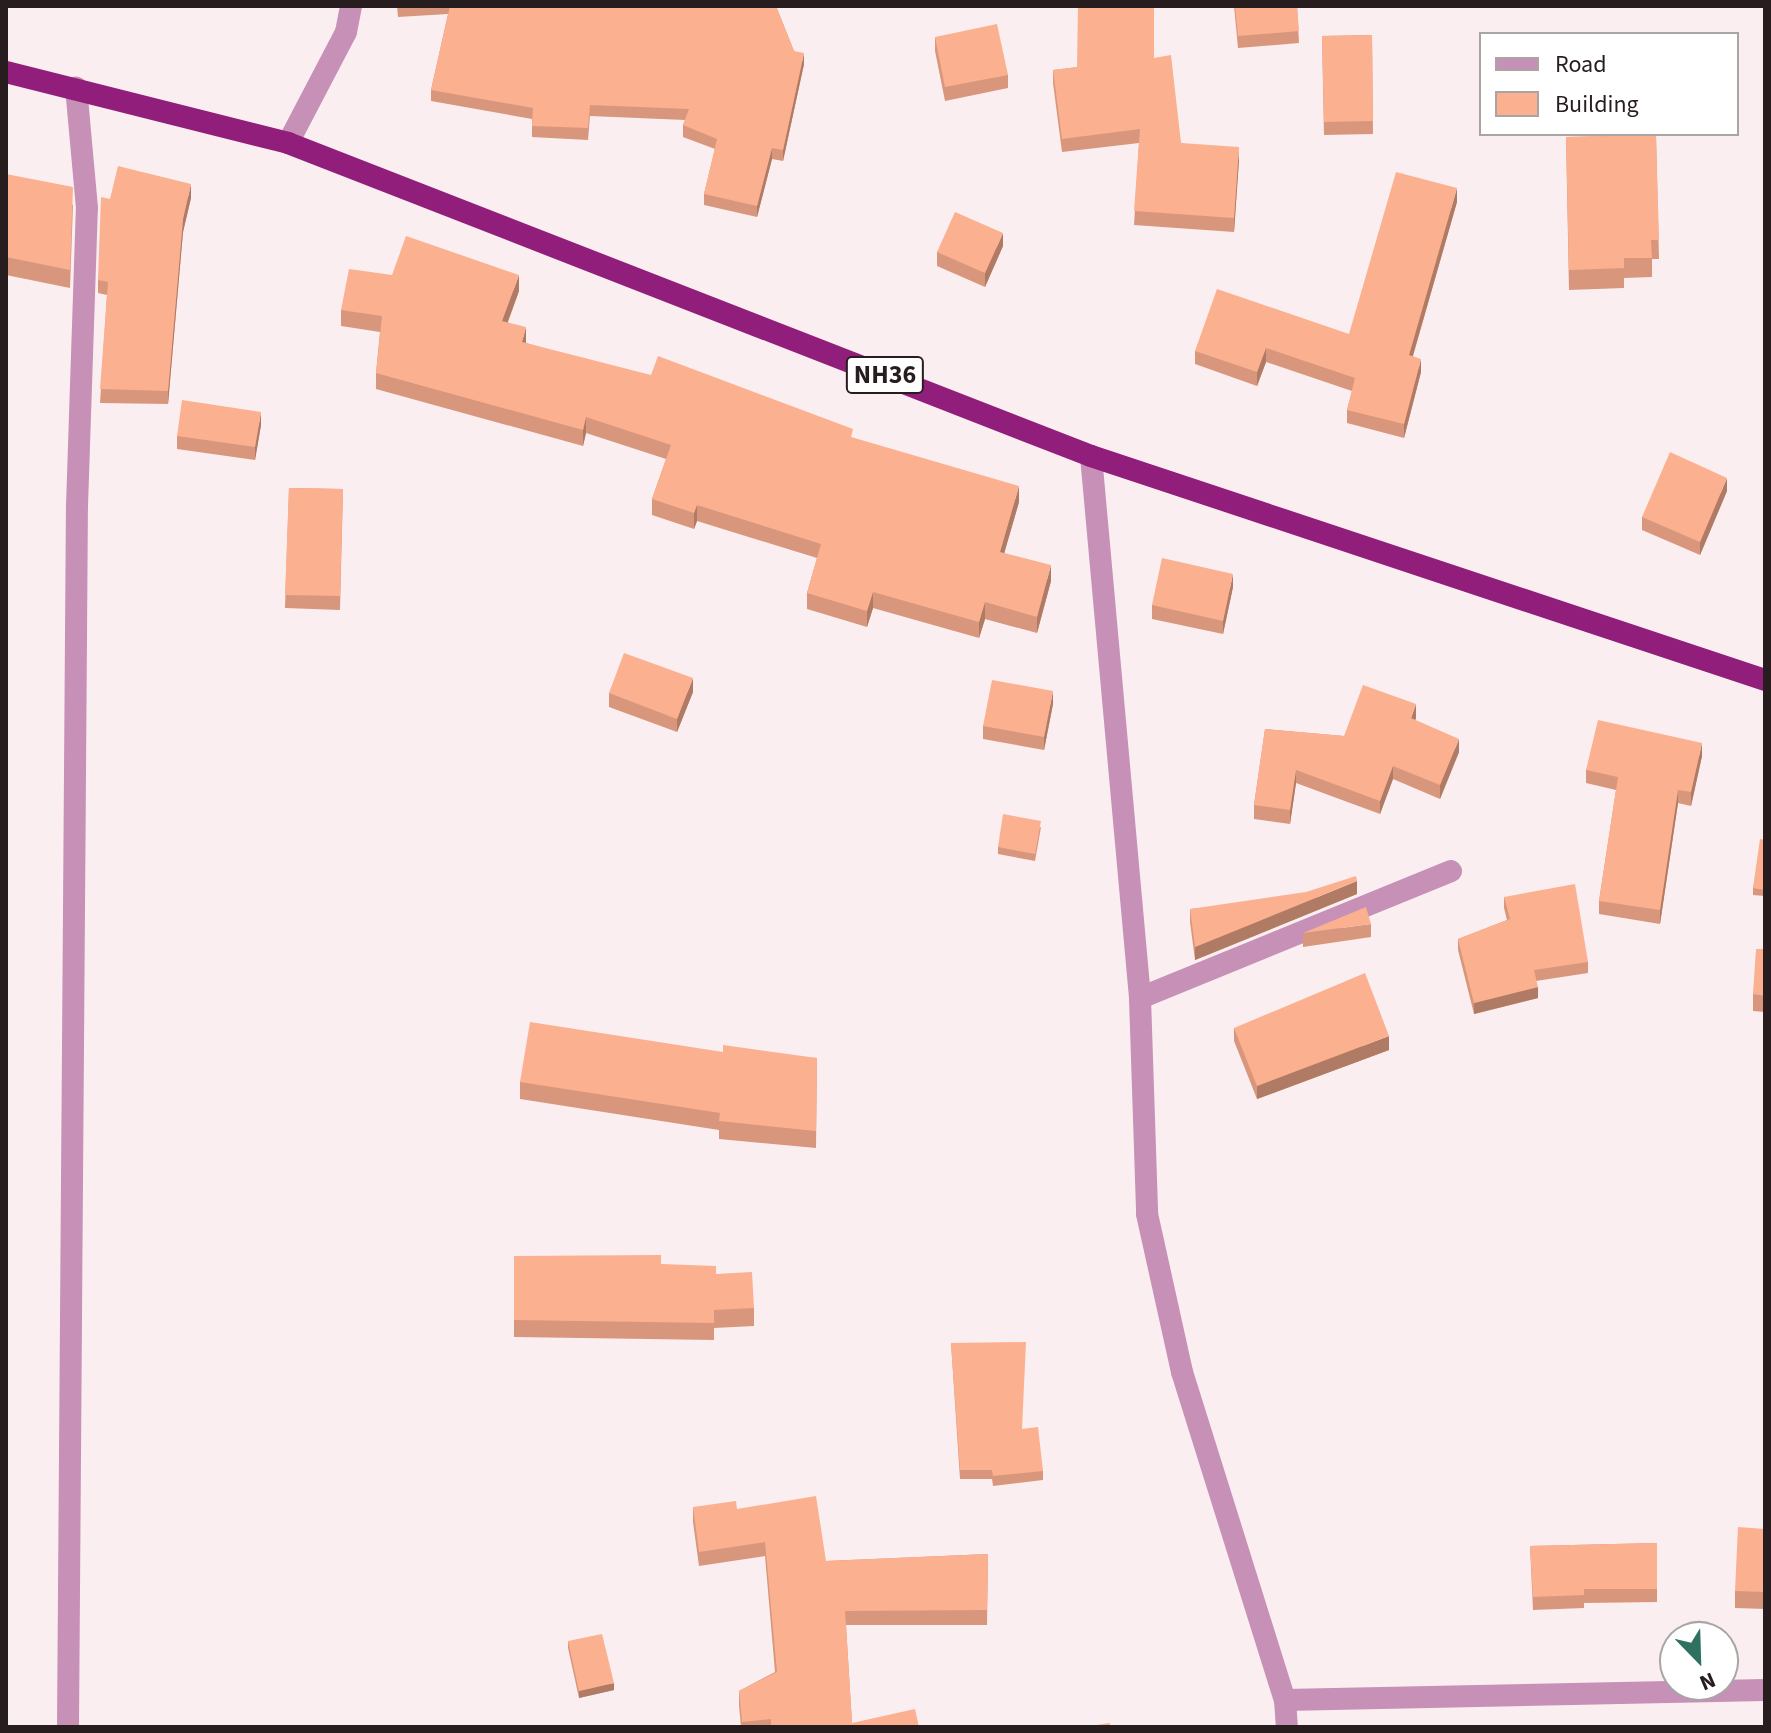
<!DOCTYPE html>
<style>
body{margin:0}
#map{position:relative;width:1771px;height:1733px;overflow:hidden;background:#fbeef0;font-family:"Source Sans 3",sans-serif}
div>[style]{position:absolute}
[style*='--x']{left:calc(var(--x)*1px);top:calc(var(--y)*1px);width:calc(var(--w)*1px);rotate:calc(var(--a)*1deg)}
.minor>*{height:22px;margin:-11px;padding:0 11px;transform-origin:11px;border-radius:11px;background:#c690b7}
.trunk>*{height:22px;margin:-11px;padding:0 11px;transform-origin:11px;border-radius:11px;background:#901e7a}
.wall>*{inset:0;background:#d8977c}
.shaded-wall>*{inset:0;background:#b07b65}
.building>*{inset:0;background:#fbb090}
span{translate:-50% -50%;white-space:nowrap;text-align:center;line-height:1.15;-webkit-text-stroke:8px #fff;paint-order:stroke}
.shield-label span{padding:2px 6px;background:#fff;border:2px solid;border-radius:6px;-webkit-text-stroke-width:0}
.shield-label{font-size:26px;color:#281d1e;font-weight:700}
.frame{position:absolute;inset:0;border:8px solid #281d1e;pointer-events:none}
.legend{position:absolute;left:1479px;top:32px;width:260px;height:104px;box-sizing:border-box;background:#fff;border:2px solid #a9a5a5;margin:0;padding:10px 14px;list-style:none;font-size:24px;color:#281d1e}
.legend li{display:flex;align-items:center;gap:16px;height:40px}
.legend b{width:40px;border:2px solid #a9a5a5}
.north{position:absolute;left:1659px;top:1621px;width:80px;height:80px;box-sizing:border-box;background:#fff;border:2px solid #a9a5a5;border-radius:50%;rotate:157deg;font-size:22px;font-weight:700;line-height:32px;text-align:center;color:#281d1e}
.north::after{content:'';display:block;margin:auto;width:28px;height:36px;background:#2f7161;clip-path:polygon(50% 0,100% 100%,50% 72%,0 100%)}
</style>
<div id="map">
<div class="minor">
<i style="--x:288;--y:143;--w:125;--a:-62.4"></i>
<i style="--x:346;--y:32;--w:26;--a:-79"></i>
<i style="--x:1091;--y:456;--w:544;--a:84.83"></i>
<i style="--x:1140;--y:998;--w:216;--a:88.1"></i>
<i style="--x:1147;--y:1214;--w:162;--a:77.5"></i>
<i style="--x:1182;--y:1372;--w:344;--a:72.6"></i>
<i style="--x:1285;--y:1700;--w:27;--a:86"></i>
<i style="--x:1140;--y:998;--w:336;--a:-22.2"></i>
<i style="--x:1285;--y:1700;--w:480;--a:-1.2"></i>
<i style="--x:68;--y:1727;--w:1221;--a:-89.58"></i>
<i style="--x:77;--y:506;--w:298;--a:-88.1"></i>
<i style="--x:87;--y:208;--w:121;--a:-95.2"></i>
</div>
<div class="trunk">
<i style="--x:6;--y:72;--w:291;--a:14.1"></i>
<i style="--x:288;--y:143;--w:862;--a:21.3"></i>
<i style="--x:1091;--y:456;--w:710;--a:18.38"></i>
</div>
<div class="wall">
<i style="clip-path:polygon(397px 6px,776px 6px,794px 51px,804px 64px,783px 161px,772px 159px,757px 217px,704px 205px,704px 194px,715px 149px,683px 137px,683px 125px,685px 120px,590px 116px,588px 140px,532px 137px,532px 119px,431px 101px,431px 90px,448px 14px,398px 17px)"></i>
<i style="clip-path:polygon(1234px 6px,1297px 6px,1299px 43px,1238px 48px)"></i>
<i style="clip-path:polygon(1372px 35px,1373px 134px,1324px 135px,1322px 36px)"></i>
<i style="clip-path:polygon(935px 37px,1008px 75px,1008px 88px,945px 101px,935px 51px)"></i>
<i style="clip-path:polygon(1154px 58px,1181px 143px,1239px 160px,1234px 232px,1134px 225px,1139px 143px,1062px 152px,1053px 83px,1053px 70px)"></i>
<i style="clip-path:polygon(1656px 135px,1659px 259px,1652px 259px,1652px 277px,1624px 278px,1624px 288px,1569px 290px,1566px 137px)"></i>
<i style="clip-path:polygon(6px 174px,73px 205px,70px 288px,6px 275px)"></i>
<i style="clip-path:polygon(191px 198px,183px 232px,168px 404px,100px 403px,107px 295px,98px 293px,98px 280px,110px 199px)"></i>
<i style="clip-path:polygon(1457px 202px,1413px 356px,1421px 372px,1404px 438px,1347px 423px,1347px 410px,1352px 391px,1266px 362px,1257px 386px,1195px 364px,1195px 351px,1349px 334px)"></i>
<i style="clip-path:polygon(1003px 246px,985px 287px,937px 266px,937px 252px)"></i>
<i style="clip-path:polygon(392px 275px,519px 291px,508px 322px,526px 343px,853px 438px,1019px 502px,1004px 553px,1051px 581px,1037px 633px,985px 619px,979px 638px,873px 608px,867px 627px,807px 609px,807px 593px,817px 558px,697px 521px,694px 529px,652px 515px,652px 499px,666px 459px,586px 433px,583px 446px,376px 389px,376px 373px,380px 332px,341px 326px,341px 310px)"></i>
<i style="clip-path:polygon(261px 425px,255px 460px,177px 449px,177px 436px)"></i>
<i style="clip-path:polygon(289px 488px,343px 489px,340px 610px,285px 608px)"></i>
<i style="clip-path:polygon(1727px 491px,1700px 555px,1642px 530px,1642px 517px)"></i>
<i style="clip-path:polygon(1233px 587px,1223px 634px,1152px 619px,1152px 605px)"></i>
<i style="clip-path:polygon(693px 692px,677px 732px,609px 707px,609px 693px)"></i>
<i style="clip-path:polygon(1053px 704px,1044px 750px,983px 739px,983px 726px)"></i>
<i style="clip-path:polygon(1416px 718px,1415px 720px,1459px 752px,1440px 799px,1393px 779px,1380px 814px,1296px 783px,1290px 824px,1254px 819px,1254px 805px,1265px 729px,1344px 736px)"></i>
<i style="clip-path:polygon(1702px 756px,1691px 806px,1678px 803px,1660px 924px,1599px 914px,1599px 901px,1616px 790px,1586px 783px,1586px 770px)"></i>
<i style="clip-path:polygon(1041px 827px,1035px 861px,998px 854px,998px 847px)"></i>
<i style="clip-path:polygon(1765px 840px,1765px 896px,1753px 895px,1753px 888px)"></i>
<i style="clip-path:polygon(1357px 894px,1195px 960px,1190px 922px,1190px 909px)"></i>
<i style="clip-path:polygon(1504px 897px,1588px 962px,1588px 973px,1536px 981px,1538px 998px,1474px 1014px,1458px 950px,1458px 939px,1507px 920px,1504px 908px)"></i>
<i style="clip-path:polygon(1371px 924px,1371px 937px,1303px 947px,1303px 933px)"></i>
<i style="clip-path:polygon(1765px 949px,1765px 1012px,1753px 1011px,1753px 994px)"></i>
<i style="clip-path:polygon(1234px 1028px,1389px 1050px,1257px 1099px,1234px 1041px)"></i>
<i style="clip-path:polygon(723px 1052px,817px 1058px,816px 1148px,719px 1139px,719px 1130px,520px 1099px,520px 1082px)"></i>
<i style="clip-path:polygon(514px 1256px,661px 1264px,716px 1274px,754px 1308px,754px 1326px,714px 1328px,714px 1340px,514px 1337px)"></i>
<i style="clip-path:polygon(951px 1343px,1022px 1429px,1043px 1471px,1043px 1480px,993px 1486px,992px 1479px,960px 1479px)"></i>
<i style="clip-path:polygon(693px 1507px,737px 1509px,826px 1561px,988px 1554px,987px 1625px,846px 1625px,852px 1723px,919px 1727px,741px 1727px,739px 1705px,739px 1691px,775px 1672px,765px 1556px,699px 1566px,693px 1522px)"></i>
<i style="clip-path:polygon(1765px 1529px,1765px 1609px,1735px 1608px,1735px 1591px)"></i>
<i style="clip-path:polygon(1657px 1543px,1657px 1602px,1584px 1603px,1584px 1608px,1533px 1610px,1530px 1546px)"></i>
<i style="clip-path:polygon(568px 1641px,614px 1690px,579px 1698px,568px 1648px)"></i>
</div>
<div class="shaded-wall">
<i style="clip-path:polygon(804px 53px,804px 64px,783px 161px,783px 150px)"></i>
<i style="clip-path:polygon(1239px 147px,1239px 160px,1234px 232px,1234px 218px)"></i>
<i style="clip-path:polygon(772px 148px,772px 159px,757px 217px,757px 206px)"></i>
<i style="clip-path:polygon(191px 184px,191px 198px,183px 232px,168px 404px,168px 391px,183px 219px)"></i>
<i style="clip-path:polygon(1457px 188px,1457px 202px,1409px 369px,1409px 355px)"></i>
<i style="clip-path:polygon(1003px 233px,1003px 246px,985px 287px,985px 273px)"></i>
<i style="clip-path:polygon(519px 275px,519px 291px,502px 337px,502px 321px)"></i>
<i style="clip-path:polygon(526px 327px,526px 343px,522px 342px)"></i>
<i style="clip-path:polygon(1266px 348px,1266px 362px,1257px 386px,1257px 372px)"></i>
<i style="clip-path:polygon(1421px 359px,1421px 372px,1404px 438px,1404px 424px)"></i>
<i style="clip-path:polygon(261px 412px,261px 425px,255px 460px,255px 447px)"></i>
<i style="clip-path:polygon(586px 417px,586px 433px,583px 446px,583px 430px)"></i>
<i style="clip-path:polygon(1727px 478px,1727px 491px,1700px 555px,1700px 542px)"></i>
<i style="clip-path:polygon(1019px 486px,1019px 502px,1000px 568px,1000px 552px)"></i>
<i style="clip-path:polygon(697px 505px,697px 521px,694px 529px,694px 513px)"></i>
<i style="clip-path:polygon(1051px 565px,1051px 581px,1037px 633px,1037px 617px)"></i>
<i style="clip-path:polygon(1233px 574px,1233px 587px,1223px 634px,1223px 621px)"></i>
<i style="clip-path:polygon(873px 592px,873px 608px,867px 627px,867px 611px)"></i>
<i style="clip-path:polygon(985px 602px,985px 619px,979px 638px,979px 622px)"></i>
<i style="clip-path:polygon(693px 678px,693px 692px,677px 732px,677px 719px)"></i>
<i style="clip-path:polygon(1053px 691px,1053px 704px,1044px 750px,1044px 737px)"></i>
<i style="clip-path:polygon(1416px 704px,1416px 718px,1411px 732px,1411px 718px)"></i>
<i style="clip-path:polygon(1459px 739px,1459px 752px,1440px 799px,1440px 785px)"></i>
<i style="clip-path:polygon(1702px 743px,1702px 756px,1691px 806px,1691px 792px)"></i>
<i style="clip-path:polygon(1393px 766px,1393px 779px,1380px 814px,1380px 801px)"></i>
<i style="clip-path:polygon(1296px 770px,1296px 783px,1290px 824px,1290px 810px)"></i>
<i style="clip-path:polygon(1678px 790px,1678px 803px,1660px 924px,1660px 910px)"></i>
<i style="clip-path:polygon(1357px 881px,1357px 894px,1195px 960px,1195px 947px)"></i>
<i style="clip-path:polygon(1538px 987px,1538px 998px,1474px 1014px,1474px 1003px)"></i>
<i style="clip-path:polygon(1389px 1036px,1389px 1050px,1257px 1099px,1257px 1086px)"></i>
<i style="clip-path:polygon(614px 1683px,614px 1690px,579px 1698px,579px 1691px)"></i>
</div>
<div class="building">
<i style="clip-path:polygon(450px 6px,776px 6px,794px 51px,804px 53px,783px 150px,772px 148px,757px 206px,704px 194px,717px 139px,683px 125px,689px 109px,590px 105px,588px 128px,532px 126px,533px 108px,431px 90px)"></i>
<i style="clip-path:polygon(1078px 6px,1154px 6px,1154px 58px,1171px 55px,1181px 143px,1239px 147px,1234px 218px,1134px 211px,1140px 129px,1062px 139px,1053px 70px,1077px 67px)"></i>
<i style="clip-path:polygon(1235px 6px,1297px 6px,1299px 31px,1238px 36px)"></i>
<i style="clip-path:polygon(997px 24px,1008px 75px,945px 87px,935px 37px)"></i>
<i style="clip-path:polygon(1372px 35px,1373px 121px,1324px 122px,1322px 36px)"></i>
<i style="clip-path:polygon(1656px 135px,1659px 240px,1651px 240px,1652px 258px,1624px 258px,1624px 268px,1569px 270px,1566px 137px)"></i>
<i style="clip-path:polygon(118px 166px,191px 184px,183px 219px,168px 391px,100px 389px,108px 282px,98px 280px,101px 197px,110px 199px)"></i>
<i style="clip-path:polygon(1396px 172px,1457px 188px,1409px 355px,1421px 359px,1404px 424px,1347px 410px,1355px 378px,1266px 348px,1257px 372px,1195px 351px,1217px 289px,1349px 334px)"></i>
<i style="clip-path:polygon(6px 174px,73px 187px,70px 270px,6px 257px)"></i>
<i style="clip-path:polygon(955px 212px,1003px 233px,985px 273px,937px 252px)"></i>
<i style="clip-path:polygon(406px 236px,519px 275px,502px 321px,526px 327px,522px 342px,651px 375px,658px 356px,853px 429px,851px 437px,1019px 486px,1000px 552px,1051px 565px,1037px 617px,985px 602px,979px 622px,873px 592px,867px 611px,807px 593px,821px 544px,697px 505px,694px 513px,652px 499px,671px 445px,586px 417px,583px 430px,376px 373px,382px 316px,341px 310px,349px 269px,392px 275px)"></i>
<i style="clip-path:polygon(182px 400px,261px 412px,255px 447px,177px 436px)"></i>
<i style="clip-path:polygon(1670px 452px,1727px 478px,1700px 542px,1642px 517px)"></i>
<i style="clip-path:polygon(289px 488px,343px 489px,340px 596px,285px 595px)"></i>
<i style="clip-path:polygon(1162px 558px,1233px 574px,1223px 621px,1152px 605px)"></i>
<i style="clip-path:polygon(624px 653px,693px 678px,677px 719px,609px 693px)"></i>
<i style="clip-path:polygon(992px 680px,1053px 691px,1044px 737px,983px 726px)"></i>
<i style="clip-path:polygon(1363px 685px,1416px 704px,1411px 718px,1459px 739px,1440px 785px,1393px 766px,1380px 801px,1296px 770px,1290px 810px,1254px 805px,1265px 729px,1344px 736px)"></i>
<i style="clip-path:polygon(1598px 720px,1702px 743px,1691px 792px,1678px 790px,1660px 910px,1599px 901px,1618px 777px,1586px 770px)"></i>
<i style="clip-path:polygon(1003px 814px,1041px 821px,1035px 854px,998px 847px)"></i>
<i style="clip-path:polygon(1760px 839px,1765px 840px,1765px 890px,1753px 888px)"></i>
<i style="clip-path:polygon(1356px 876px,1357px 881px,1195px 947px,1190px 909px,1306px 892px)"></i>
<i style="clip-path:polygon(1575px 884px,1588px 962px,1534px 970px,1538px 987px,1474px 1003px,1458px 939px,1510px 919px,1504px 897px)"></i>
<i style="clip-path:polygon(1366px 907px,1371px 924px,1303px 933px)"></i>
<i style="clip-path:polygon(1756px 949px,1765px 949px,1765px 996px,1753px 994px)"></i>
<i style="clip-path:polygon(1365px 973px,1389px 1036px,1257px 1086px,1234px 1028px)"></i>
<i style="clip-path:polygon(530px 1022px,723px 1052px,723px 1045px,817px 1058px,816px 1131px,719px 1121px,720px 1113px,520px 1082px)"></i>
<i style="clip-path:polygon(661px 1255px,661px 1264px,716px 1266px,716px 1274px,752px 1272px,754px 1308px,714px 1310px,714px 1323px,514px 1320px,514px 1256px)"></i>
<i style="clip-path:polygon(1026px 1342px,1022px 1429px,1038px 1427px,1043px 1471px,993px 1476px,992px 1470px,960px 1470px,951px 1343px)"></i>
<i style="clip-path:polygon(816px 1496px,826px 1561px,988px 1554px,987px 1610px,845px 1611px,852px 1723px,915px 1709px,919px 1727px,771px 1727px,771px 1719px,742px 1722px,739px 1691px,777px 1672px,765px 1542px,699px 1552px,693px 1507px,736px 1501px,737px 1509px)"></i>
<i style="clip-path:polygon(1738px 1527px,1765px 1529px,1765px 1592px,1735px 1591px)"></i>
<i style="clip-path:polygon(1657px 1543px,1657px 1589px,1584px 1589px,1584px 1595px,1533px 1597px,1530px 1546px)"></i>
<i style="clip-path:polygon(602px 1634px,614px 1683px,579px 1691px,568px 1641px)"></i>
<i style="clip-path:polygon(1110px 1723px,1110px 1727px,1083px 1727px)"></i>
</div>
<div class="shield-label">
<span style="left:885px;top:375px">NH36</span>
</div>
<div class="frame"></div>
<ul class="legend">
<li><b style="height:10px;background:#c690b7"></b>Road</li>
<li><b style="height:22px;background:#fbb090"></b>Building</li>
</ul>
<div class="north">N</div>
</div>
